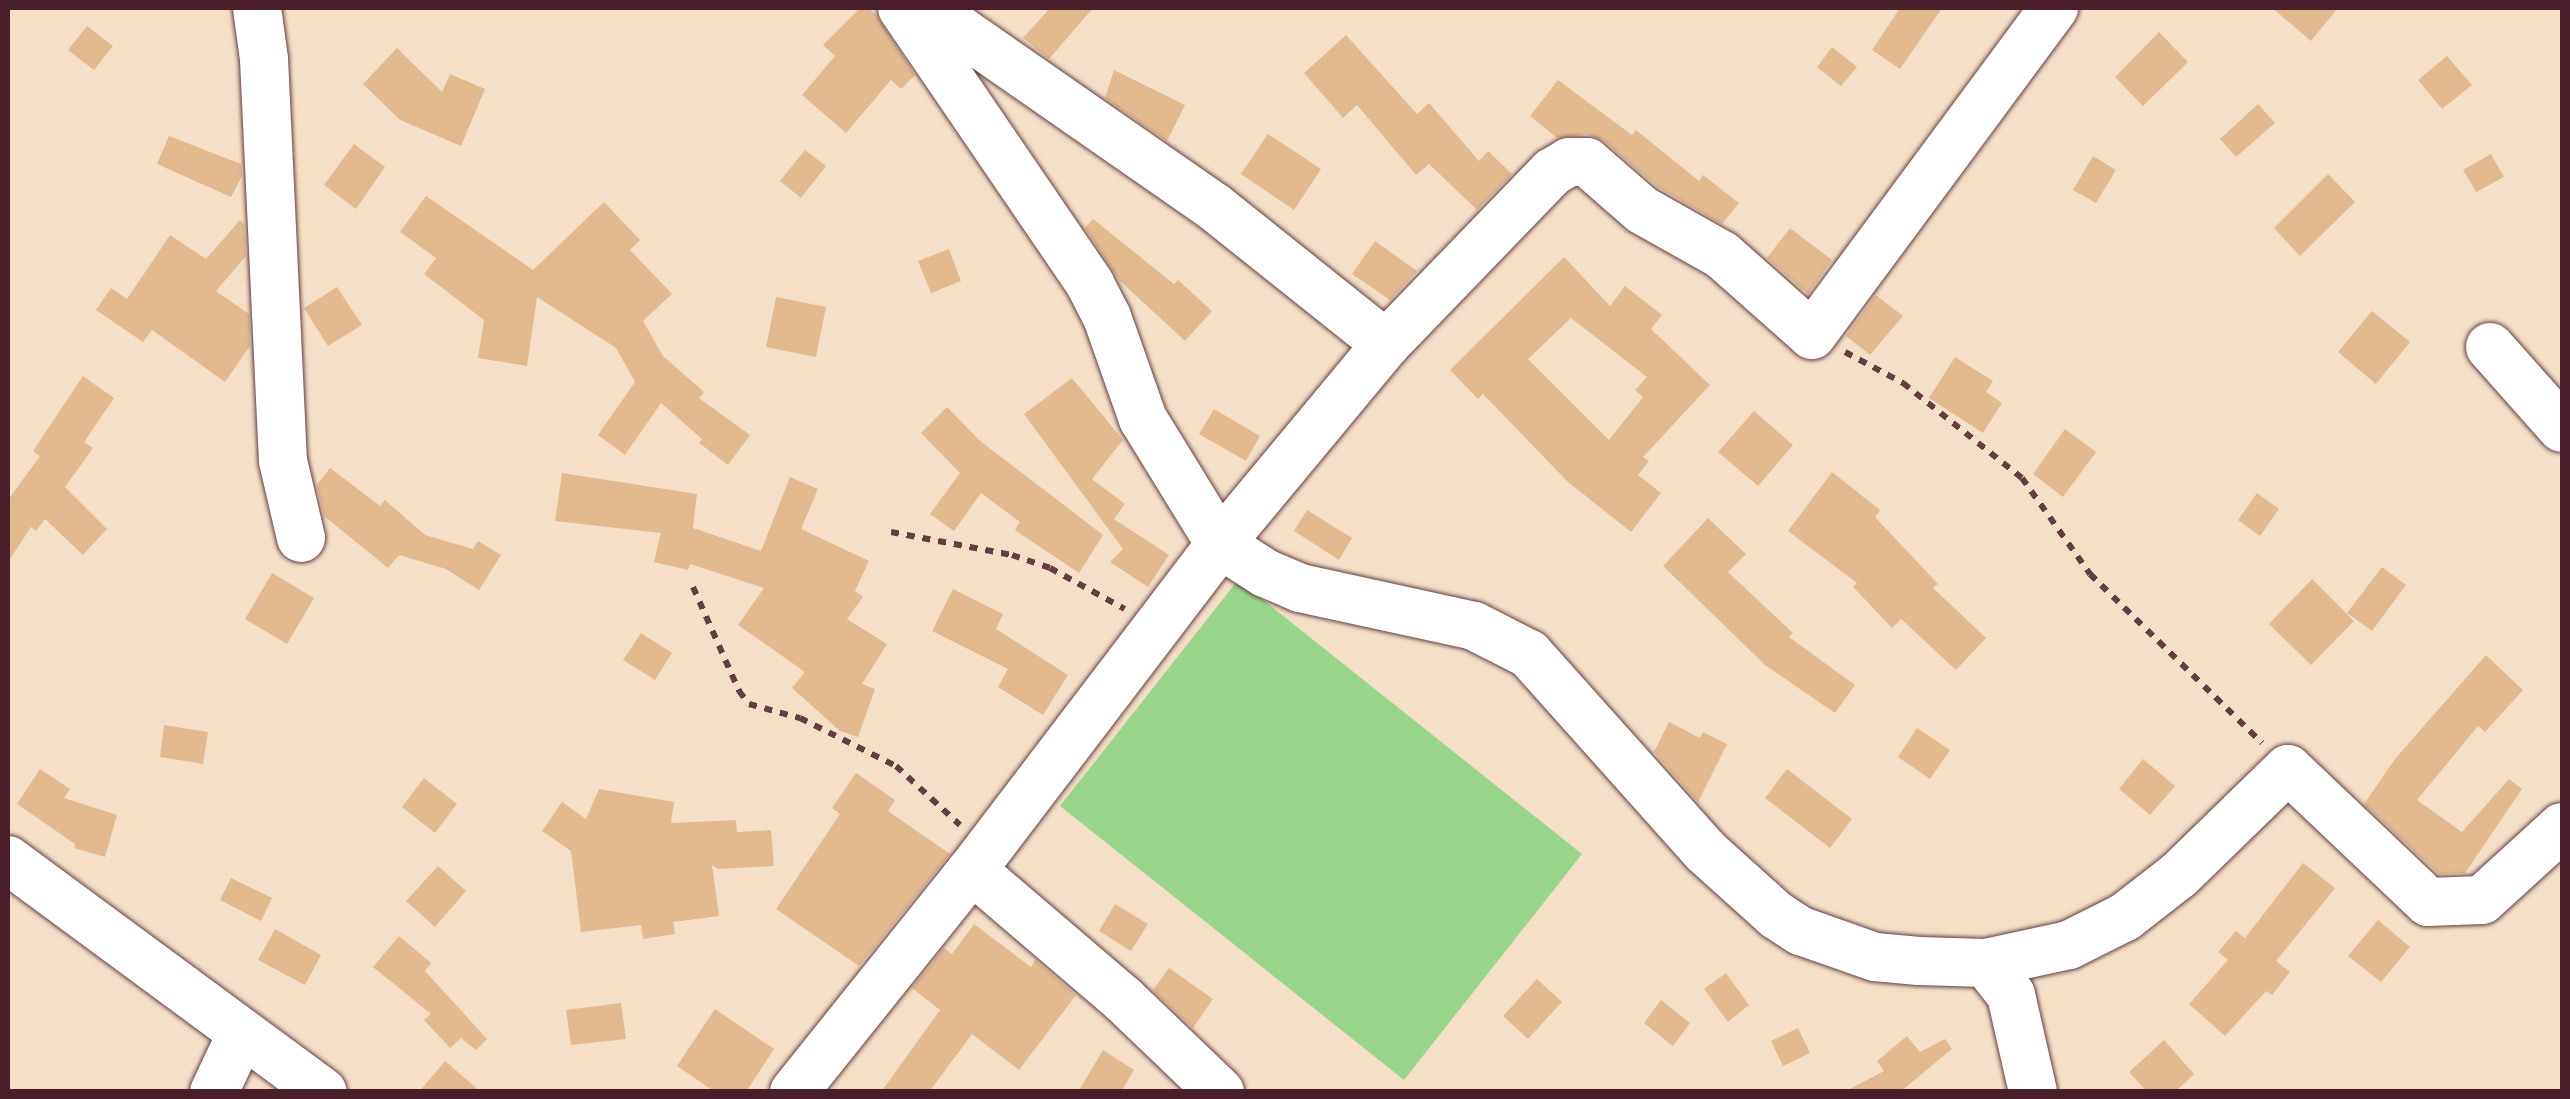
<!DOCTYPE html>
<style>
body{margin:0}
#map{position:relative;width:2570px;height:1099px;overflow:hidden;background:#f5e0c7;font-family:Kalam,sans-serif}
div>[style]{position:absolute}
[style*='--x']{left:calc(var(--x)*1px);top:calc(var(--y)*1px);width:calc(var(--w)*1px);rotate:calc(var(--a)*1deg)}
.green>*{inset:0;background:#98d58a}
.building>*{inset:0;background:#e3ba90}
.path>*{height:6px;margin-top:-3px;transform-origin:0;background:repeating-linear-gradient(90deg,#643c42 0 8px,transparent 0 16px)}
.roads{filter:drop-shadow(0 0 2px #643c42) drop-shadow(0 0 2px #643c42)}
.minor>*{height:48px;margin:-24px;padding:0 24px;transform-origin:24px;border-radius:24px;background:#fff}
span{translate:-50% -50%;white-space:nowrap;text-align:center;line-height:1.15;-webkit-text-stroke:8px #fff;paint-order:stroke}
.frame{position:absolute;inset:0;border:10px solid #4a1f2b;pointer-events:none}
</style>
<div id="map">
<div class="green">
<i style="clip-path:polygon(1238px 580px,1582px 854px,1404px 1080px,1060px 806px)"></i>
</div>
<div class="building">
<i style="clip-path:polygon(860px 8px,868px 8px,877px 16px,915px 75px,901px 89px,891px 80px,846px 133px,802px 95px,835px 56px,823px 45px)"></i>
<i style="clip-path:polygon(1050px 8px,1093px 8px,1049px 59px,1023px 38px)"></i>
<i style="clip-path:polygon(1900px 8px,1942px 8px,1900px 69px,1872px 50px)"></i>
<i style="clip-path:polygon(2272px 8px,2338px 8px,2311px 41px)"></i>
<i style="clip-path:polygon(87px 26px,113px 46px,94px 70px,68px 50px)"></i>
<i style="clip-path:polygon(2159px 32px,2188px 62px,2143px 106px,2115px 77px)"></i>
<i style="clip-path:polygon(1346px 35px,1417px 114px,1429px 103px,1479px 161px,1488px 151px,1512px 174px,1477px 210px,1429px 164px,1416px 175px,1357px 105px,1343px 118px,1304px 73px)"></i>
<i style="clip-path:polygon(1832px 47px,1857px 67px,1841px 86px,1817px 67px)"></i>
<i style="clip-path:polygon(397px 48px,442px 92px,450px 74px,485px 89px,461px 146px,400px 120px,363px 84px)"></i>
<i style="clip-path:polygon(2447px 56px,2472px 85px,2442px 109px,2418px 80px)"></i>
<i style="clip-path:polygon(1114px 70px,1185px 105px,1167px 141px,1105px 98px)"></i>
<i style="clip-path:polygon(1558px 80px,1632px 135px,1636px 130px,1699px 181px,1703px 175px,1739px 203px,1722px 224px,1658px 187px,1604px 141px,1587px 134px,1557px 138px,1530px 116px)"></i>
<i style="clip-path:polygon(2258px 104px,2275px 123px,2236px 157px,2220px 139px)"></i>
<i style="clip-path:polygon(1268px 134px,1321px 169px,1294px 210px,1241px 174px)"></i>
<i style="clip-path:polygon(169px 136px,241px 164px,242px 176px,231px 197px,157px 164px)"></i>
<i style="clip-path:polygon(354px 144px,385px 167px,356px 209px,324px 185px)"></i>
<i style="clip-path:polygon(805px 150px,826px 166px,801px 198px,780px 181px)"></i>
<i style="clip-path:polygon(2491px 154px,2504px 177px,2476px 192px,2463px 170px)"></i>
<i style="clip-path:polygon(2093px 156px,2116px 170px,2096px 203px,2073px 190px)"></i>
<i style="clip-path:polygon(2328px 174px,2355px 202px,2300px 256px,2274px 228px)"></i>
<i style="clip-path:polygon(426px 196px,533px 270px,604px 202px,640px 240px,630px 250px,672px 294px,643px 321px,663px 356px,704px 392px,699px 398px,750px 435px,728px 465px,699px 443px,702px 439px,661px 403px,625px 455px,598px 435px,635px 382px,616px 348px,537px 297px,527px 366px,478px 358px,484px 320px,424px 274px,436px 258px,400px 232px)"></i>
<i style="clip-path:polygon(1093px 219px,1174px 284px,1178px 280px,1212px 311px,1185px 341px,1119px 280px,1085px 228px)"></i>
<i style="clip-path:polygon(240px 220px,244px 224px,246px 256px,216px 291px,249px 314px,250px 346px,225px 382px,152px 330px,143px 342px,96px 310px,111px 288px,127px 299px,170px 235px,206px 259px)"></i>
<i style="clip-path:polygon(1790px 228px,1832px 260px,1808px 294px,1767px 258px)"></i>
<i style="clip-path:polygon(1375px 241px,1417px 271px,1390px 300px,1352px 274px)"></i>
<i style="clip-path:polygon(949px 249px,961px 281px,931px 293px,918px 261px)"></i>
<i style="clip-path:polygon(evenodd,1564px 257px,1610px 306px,1625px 286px,1662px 315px,1651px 329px,1710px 385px,1643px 457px,1649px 461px,1638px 475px,1661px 493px,1631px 532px,1568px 482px,1483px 394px,1478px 399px,1450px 370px,1564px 257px,1571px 318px,1647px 377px,1635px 390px,1643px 397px,1609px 440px,1528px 359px,1571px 318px)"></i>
<i style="clip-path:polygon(337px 287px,362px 325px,328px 346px,304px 308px)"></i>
<i style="clip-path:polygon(1876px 295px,1903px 316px,1870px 355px,1846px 336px)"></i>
<i style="clip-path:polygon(776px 297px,826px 307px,816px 357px,766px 347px)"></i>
<i style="clip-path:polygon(2372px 311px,2410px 342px,2376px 384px,2338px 352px)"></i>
<i style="clip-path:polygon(1955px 357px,1993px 381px,1986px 392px,2002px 403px,1983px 433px,1929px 398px)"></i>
<i style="clip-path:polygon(83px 376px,114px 398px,84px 442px,93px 448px,65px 487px,107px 529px,83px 555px,45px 519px,36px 531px,31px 527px,8px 562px,8px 500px,40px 456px,33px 451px)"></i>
<i style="clip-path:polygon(1072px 378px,1123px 440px,1092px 479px,1125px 504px,1114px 519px,1169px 555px,1148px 587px,1110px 562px,1123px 549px,1024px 414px)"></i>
<i style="clip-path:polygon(947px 407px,979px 440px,1103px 535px,1079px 573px,1015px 530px,1020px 522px,981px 493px,954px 531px,930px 514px,960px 473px,921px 433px)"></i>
<i style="clip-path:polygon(1214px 409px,1260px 436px,1246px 461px,1199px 434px)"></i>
<i style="clip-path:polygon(1754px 411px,1793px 445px,1758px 486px,1718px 452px)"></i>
<i style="clip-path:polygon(2065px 429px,2096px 452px,2063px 497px,2033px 474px)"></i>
<i style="clip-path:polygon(330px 468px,380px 506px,385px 500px,425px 535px,473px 549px,478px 541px,501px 555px,479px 590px,446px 569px,399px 555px,388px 568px,324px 516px,317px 485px)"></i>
<i style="clip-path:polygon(1832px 472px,1880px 510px,1875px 517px,1938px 584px,1933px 588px,1986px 638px,1956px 670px,1901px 619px,1892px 628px,1853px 587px,1857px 583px,1788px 531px)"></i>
<i style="clip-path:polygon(562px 473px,697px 494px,693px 528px,761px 551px,790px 477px,818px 489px,801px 529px,869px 561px,855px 591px,863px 597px,847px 619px,887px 644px,862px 684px,875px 689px,858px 737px,840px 731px,792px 688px,805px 672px,738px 625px,764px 588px,690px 564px,688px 570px,654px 562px,661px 533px,555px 521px)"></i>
<i style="clip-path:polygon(2257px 493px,2279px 509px,2260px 536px,2238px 520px)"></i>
<i style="clip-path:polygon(1307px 510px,1352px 538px,1339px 560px,1294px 531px)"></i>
<i style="clip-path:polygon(1708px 518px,1746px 554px,1728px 572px,1793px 633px,1789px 637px,1855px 685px,1835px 713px,1765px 665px,1663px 566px)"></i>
<i style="clip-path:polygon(2382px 567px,2406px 585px,2372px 631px,2347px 613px)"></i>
<i style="clip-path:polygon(272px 573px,314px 598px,287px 644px,245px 619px)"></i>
<i style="clip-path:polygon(2312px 579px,2354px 621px,2311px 665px,2269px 624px)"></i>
<i style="clip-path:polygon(953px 589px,1003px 614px,996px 629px,1068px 675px,1043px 715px,998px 687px,1008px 669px,932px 631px)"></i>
<i style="clip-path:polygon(641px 633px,672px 653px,655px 680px,623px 660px)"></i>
<i style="clip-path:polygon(2486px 655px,2523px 690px,2485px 732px,2478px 726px,2417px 800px,2462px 832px,2509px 779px,2522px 789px,2465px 873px,2439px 874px,2364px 804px,2395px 759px)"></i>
<i style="clip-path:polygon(1669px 722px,1700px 738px,1703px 732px,1727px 744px,1698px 802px,1654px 752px)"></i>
<i style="clip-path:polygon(164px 725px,208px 732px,203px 764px,160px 757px)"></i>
<i style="clip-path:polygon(1917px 728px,1950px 750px,1930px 779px,1898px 757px)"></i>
<i style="clip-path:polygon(2143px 759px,2175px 786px,2150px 815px,2119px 789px)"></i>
<i style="clip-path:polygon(40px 769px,70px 789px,64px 798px,117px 815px,105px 857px,74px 848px,75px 844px,17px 804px)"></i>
<i style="clip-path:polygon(1787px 769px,1852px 819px,1830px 848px,1765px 798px)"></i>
<i style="clip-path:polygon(856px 773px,895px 800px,888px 811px,950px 854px,859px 966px,776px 909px,840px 814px,832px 808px)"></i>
<i style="clip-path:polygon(424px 778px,457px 804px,435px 833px,402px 807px)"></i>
<i style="clip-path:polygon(599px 789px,674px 802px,671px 823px,736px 820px,737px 832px,771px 830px,774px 866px,718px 869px,712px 865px,719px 916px,673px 922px,675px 934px,643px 939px,641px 925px,581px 932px,571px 851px,542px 831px,562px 802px,586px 819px)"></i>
<i style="clip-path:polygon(2303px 863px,2335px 888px,2276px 961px,2290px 972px,2272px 995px,2266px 991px,2225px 1036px,2189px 1004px,2228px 960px,2218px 952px,2236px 931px,2245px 938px)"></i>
<i style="clip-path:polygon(438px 866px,466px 891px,435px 927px,406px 901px)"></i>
<i style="clip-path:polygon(231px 878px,272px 898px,261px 921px,220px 900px)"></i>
<i style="clip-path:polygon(1115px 904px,1148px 924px,1131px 951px,1099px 931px)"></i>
<i style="clip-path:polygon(2378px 920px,2410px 947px,2381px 982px,2348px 956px)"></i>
<i style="clip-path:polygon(974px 924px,1031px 967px,1035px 960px,1076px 995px,1019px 1070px,972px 1034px,929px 1092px,881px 1092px,940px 1010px,912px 988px,944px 948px,952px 954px)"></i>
<i style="clip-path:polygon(275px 929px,321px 955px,305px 985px,258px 960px)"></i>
<i style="clip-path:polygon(399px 936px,431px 963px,425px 971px,487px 1039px,476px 1050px,461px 1038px,450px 1048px,424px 1020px,431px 1014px,373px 967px)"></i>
<i style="clip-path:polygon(1169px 968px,1213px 999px,1193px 1028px,1153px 990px)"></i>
<i style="clip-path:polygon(1726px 973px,1749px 1005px,1728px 1022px,1704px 989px)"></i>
<i style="clip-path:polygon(1537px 979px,1562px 1002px,1528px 1039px,1503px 1016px)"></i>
<i style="clip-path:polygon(1661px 1000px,1690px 1023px,1673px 1046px,1644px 1023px)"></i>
<i style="clip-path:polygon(621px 1003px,626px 1039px,571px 1045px,566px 1010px)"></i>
<i style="clip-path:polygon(715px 1009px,774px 1049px,746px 1092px,715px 1092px,677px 1066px)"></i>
<i style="clip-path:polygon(1798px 1028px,1810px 1053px,1783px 1066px,1771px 1041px)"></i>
<i style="clip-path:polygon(1907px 1036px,1920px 1052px,1945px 1039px,1952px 1049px,1900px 1092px,1844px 1092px,1884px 1071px,1877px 1061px)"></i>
<i style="clip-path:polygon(2164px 1040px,2194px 1074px,2175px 1092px,2147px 1092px,2129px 1072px)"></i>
<i style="clip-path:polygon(1103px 1050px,1134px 1070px,1121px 1092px,1078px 1092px)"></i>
<i style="clip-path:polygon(445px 1061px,481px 1092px,419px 1092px)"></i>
</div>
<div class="path">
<i style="--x:1845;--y:352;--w:66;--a:28.1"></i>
<i style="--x:1903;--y:383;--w:152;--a:38.6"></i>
<i style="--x:2022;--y:478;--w:118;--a:54.7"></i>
<i style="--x:2090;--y:574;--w:241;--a:44.5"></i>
<i style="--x:891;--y:532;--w:123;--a:10.8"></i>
<i style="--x:1012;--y:555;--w:40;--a:18.9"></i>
<i style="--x:1050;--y:568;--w:85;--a:28.7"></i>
<i style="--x:693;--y:587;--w:114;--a:66.1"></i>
<i style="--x:739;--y:691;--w:16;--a:52"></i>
<i style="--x:749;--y:704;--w:53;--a:15.4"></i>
<i style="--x:800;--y:718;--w:107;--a:26.6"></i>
<i style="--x:896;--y:766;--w:87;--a:42.7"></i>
</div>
<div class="roads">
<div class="minor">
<i style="--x:257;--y:8;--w:51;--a:82.2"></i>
<i style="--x:264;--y:59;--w:402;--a:87.3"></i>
<i style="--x:283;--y:461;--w:79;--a:76.8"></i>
<i style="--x:902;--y:8;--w:334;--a:55.7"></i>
<i style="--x:1090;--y:284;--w:37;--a:63"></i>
<i style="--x:1107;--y:317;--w:108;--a:70.6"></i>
<i style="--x:1143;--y:419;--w:147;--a:58.4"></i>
<i style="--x:1220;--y:544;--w:54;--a:32.8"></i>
<i style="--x:1265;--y:573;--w:38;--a:23"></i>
<i style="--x:1300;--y:588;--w:178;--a:12.3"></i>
<i style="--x:1474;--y:626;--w:62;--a:27"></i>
<i style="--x:1529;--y:654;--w:264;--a:48.2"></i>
<i style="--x:1705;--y:851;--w:96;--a:42"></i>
<i style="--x:1776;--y:915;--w:30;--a:33"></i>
<i style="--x:1801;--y:931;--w:78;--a:19.4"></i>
<i style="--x:1875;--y:957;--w:44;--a:5.2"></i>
<i style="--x:1919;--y:961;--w:67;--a:1.7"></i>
<i style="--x:1986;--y:963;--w:85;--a:-12.2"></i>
<i style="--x:2069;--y:945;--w:63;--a:-26.6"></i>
<i style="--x:2125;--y:917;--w:68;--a:-37.9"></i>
<i style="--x:2179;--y:875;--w:152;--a:-44.2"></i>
<i style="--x:2288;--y:769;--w:193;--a:43.5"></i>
<i style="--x:2428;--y:902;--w:54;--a:-2.1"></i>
<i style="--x:2482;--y:900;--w:108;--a:-42.4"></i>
<i style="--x:1386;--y:344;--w:239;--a:-46"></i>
<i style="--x:1552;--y:172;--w:20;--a:-30"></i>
<i style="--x:1569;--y:162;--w:18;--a:0"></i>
<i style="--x:1587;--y:162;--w:73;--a:41.1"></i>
<i style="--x:1642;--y:210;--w:92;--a:29.4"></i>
<i style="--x:1722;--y:255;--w:120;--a:41.6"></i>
<i style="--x:1812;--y:335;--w:407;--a:-53.5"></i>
<i style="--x:2490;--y:347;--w:108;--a:48.4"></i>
<i style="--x:8;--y:860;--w:391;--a:36.4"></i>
<i style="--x:972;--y:870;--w:200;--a:40.5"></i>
<i style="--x:1124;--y:1000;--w:133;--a:43.8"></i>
<i style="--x:1986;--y:963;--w:41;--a:52"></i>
<i style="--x:2011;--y:995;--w:99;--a:77.2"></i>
<i style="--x:214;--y:1092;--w:63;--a:-64.7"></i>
<i style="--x:794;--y:1092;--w:285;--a:-51.3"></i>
<i style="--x:972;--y:870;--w:410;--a:-52.7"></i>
<i style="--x:1220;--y:544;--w:260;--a:-50.3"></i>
<i style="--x:1386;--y:344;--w:221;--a:-141.4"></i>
<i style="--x:1213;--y:206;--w:347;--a:-145.2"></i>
</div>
</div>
<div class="frame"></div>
</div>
